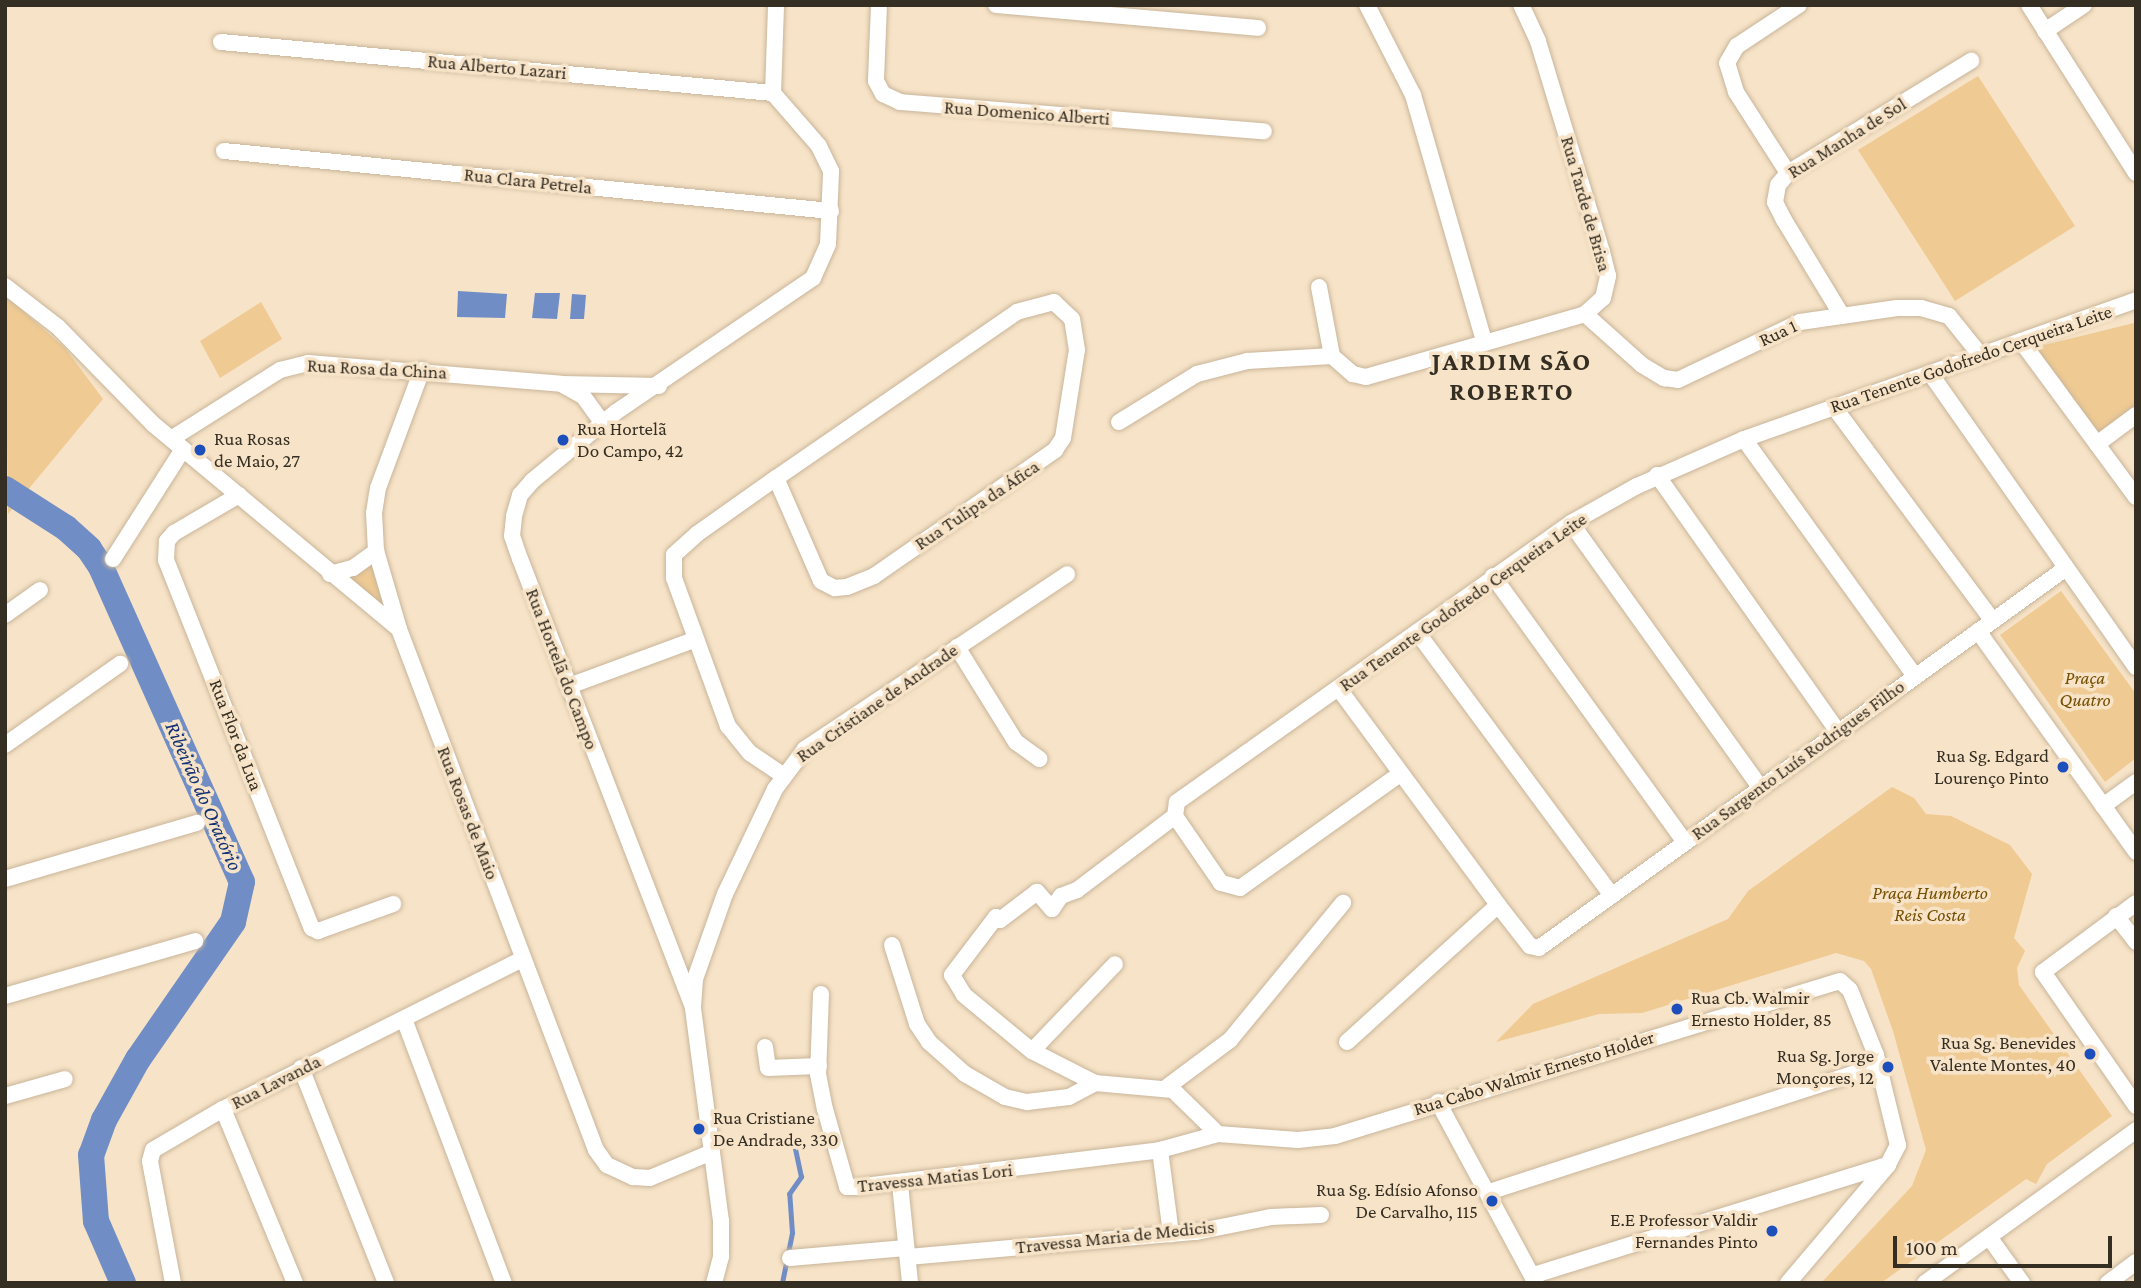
<!DOCTYPE html>
<meta charset="utf-8">
<style>
body{margin:0}
#map{position:relative;width:2141px;height:1288px;overflow:hidden;background:#f7e3c7;font-family:"Crimson Pro",serif}
div>[style]{position:absolute}
[style*='--x']{left:calc(var(--x)*1px);top:calc(var(--y)*1px);width:calc(var(--w)*1px);rotate:calc(var(--a)*1deg)}
.green>*{inset:0;background:#efca93}
.water>*{inset:0;background:#708dc5}
.stream>*{height:4.5px;margin:-2.25px;padding:0 2.25px;transform-origin:2.25px;border-radius:2.25px;background:#708dc5}
.river>*{height:26px;margin:-13px;padding:0 13px;transform-origin:13px;border-radius:13px;background:#708dc5}
.roads{filter:drop-shadow(0 0 2px #c8b59a) drop-shadow(0 0 2px #c8b59a)}
.street>*{height:16px;margin:-8px;padding:0 8px;transform-origin:8px;border-radius:8px;background:#fff}
.dots>*{width:19px;height:19px;translate:-50% -50%;box-sizing:border-box;border:4px solid #f7e3c7;border-radius:50%}
span{translate:-50% -50%;white-space:nowrap;text-align:center;line-height:1.15;-webkit-text-stroke:7px #f7e3c7;paint-order:stroke}
.street-label{font-size:19px;color:#352e23}
.poi-label{font-size:19px;color:#352e23}
.left{translate:0 -50%;text-align:left}
.right{translate:-100% -50%;text-align:right}
.park-label{font-size:19px;color:#754f00;font-style:italic}
.water-label{font-size:21px;color:#133275;font-style:italic}
.district-label{font-size:26px;color:#352e23;font-weight:700;letter-spacing:2px}
.frame{position:absolute;inset:0;border:7px solid #352e23;pointer-events:none}
.scale{position:absolute;left:1893px;top:1236px;width:219px;height:32px;box-sizing:border-box;border:4px solid #352e23;border-top:0;padding-left:9px;font-size:21px;line-height:24px;white-space:nowrap;color:#352e23;-webkit-text-stroke:5px #f7e3c7;paint-order:stroke}
</style>
<div id="map">
<div class="green">
<i style="clip-path:polygon(1978px 76px,2075px 226px,1955px 301px,1858px 150px)"></i>
<i style="clip-path:polygon(5px 295px,65px 348px,103px 399px,8px 514px)"></i>
<i style="clip-path:polygon(261px 302px,282px 339px,220px 378px,200px 341px)"></i>
<i style="clip-path:polygon(2134px 323px,2136px 405px,2095px 435px,2032px 348px)"></i>
<i style="clip-path:polygon(375px 554px,393px 622px,332px 574px)"></i>
<i style="clip-path:polygon(2061px 591px,2136px 694px,2136px 758px,2105px 782px,2000px 635px)"></i>
<i style="clip-path:polygon(1892px 787px,1914px 798px,1926px 814px,1951px 816px,2010px 845px,2032px 874px,2014px 938px,2025px 951px,2017px 968px,2019px 985px,2112px 1116px,2047px 1164px,2036px 1184px,2026px 1179px,1881px 1283px,1821px 1283px,1912px 1186px,1926px 1150px,1893px 1031px,1871px 969px,1864px 961px,1836px 953px,1642px 1013px,1599px 1014px,1496px 1042px,1533px 1004px,1728px 919px,1748px 891px)"></i>
</div>
<div class="water">
<i style="clip-path:polygon(458px 291px,507px 294px,505px 318px,457px 317px)"></i>
<i style="clip-path:polygon(535px 293px,560px 293px,557px 319px,532px 318px)"></i>
<i style="clip-path:polygon(572px 294px,586px 295px,584px 319px,570px 319px)"></i>
</div>
<div class="stream">
<i style="--x:782;--y:1283;--w:51;--a:-78.7"></i>
<i style="--x:792;--y:1233;--w:39;--a:-94"></i>
<i style="--x:789;--y:1194;--w:21;--a:-55"></i>
<i style="--x:801;--y:1177;--w:33;--a:-102"></i>
</div>
<div class="river">
<i style="--x:5;--y:489;--w:72;--a:32.6"></i>
<i style="--x:66;--y:528;--w:31;--a:42"></i>
<i style="--x:89;--y:549;--w:22;--a:56"></i>
<i style="--x:101;--y:567;--w:345;--a:65.9"></i>
<i style="--x:242;--y:882;--w:41;--a:102.7"></i>
<i style="--x:233;--y:922;--w:167;--a:124.7"></i>
<i style="--x:138;--y:1059;--w:70;--a:119.1"></i>
<i style="--x:104;--y:1120;--w:37;--a:110"></i>
<i style="--x:91;--y:1155;--w:66;--a:85.7"></i>
<i style="--x:96;--y:1221;--w:68;--a:66.5"></i>
</div>
<div class="roads">
<div class="street">
<i style="--x:879;--y:5;--w:76;--a:92.3"></i>
<i style="--x:876;--y:81;--w:15;--a:62"></i>
<i style="--x:883;--y:94;--w:19;--a:25"></i>
<i style="--x:900;--y:102;--w:365;--a:4.6"></i>
<i style="--x:996;--y:5;--w:263;--a:5"></i>
<i style="--x:1367;--y:5;--w:101;--a:62.9"></i>
<i style="--x:1413;--y:95;--w:256;--a:73.9"></i>
<i style="--x:2029;--y:5;--w:199;--a:57.5"></i>
<i style="--x:2045;--y:31;--w:47;--a:-33.7"></i>
<i style="--x:221;--y:42;--w:554;--a:5.28"></i>
<i style="--x:224;--y:151;--w:610;--a:5.65"></i>
<i style="--x:1788;--y:173;--w:96;--a:-122.7"></i>
<i style="--x:1736;--y:92;--w:30;--a:-107"></i>
<i style="--x:1727;--y:63;--w:20;--a:-60"></i>
<i style="--x:1737;--y:46;--w:74;--a:-33.5"></i>
<i style="--x:5;--y:286;--w:67;--a:37.7"></i>
<i style="--x:58;--y:327;--w:136;--a:45.6"></i>
<i style="--x:153;--y:424;--w:320;--a:39.8"></i>
<i style="--x:399;--y:629;--w:557;--a:69.29"></i>
<i style="--x:596;--y:1150;--w:19;--a:54"></i>
<i style="--x:607;--y:1165;--w:29;--a:25"></i>
<i style="--x:633;--y:1177;--w:17;--a:3"></i>
<i style="--x:650;--y:1178;--w:67;--a:-22.8"></i>
<i style="--x:1319;--y:287;--w:70;--a:79.3"></i>
<i style="--x:1332;--y:356;--w:28;--a:41"></i>
<i style="--x:1353;--y:374;--w:13;--a:13"></i>
<i style="--x:1366;--y:377;--w:228;--a:-16"></i>
<i style="--x:1585;--y:314;--w:24;--a:-42"></i>
<i style="--x:1603;--y:298;--w:23;--a:-77"></i>
<i style="--x:1608;--y:276;--w:25;--a:-104"></i>
<i style="--x:1602;--y:252;--w:220;--a:-106.9"></i>
<i style="--x:1538;--y:41;--w:40;--a:-115"></i>
<i style="--x:1585;--y:314;--w:76;--a:41.8"></i>
<i style="--x:1642;--y:365;--w:26;--a:31"></i>
<i style="--x:1664;--y:378;--w:14;--a:8"></i>
<i style="--x:1678;--y:380;--w:135;--a:-25.4"></i>
<i style="--x:1800;--y:322;--w:98;--a:-8.2"></i>
<i style="--x:1897;--y:308;--w:24;--a:0"></i>
<i style="--x:1921;--y:308;--w:29;--a:16"></i>
<i style="--x:1949;--y:316;--w:51;--a:51.3"></i>
<i style="--x:1841;--y:314;--w:110;--a:-121.2"></i>
<i style="--x:1784;--y:220;--w:20;--a:-117"></i>
<i style="--x:1775;--y:202;--w:17;--a:-80"></i>
<i style="--x:1778;--y:185;--w:16;--a:-50"></i>
<i style="--x:1788;--y:173;--w:215;--a:-31.5"></i>
<i style="--x:2021;--y:341;--w:194;--a:53.6"></i>
<i style="--x:1930;--y:373;--w:359;--a:55"></i>
<i style="--x:563;--y:385;--w:23;--a:29"></i>
<i style="--x:583;--y:396;--w:36;--a:54"></i>
<i style="--x:1834;--y:407;--w:265;--a:53.4"></i>
<i style="--x:1119;--y:422;--w:92;--a:-31.6"></i>
<i style="--x:1197;--y:374;--w:52;--a:-14.6"></i>
<i style="--x:1247;--y:361;--w:85;--a:-3.4"></i>
<i style="--x:171;--y:439;--w:129;--a:-32.3"></i>
<i style="--x:280;--y:370;--w:29;--a:-14"></i>
<i style="--x:308;--y:363;--w:254;--a:4.7"></i>
<i style="--x:561;--y:384;--w:98;--a:1.2"></i>
<i style="--x:1744;--y:439;--w:292;--a:54.2"></i>
<i style="--x:2097;--y:444;--w:49;--a:-36.6"></i>
<i style="--x:1657;--y:475;--w:314;--a:54.8"></i>
<i style="--x:776;--y:478;--w:112;--a:66.4"></i>
<i style="--x:821;--y:581;--w:16;--a:27"></i>
<i style="--x:835;--y:588;--w:12;--a:-5"></i>
<i style="--x:847;--y:587;--w:29;--a:-22"></i>
<i style="--x:874;--y:576;--w:221;--a:-34.8"></i>
<i style="--x:1055;--y:450;--w:14;--a:-56"></i>
<i style="--x:1063;--y:438;--w:89;--a:-81"></i>
<i style="--x:1077;--y:350;--w:31;--a:-99"></i>
<i style="--x:1072;--y:319;--w:25;--a:-137"></i>
<i style="--x:1054;--y:302;--w:38;--a:165"></i>
<i style="--x:1017;--y:312;--w:293;--a:145.4"></i>
<i style="--x:776;--y:478;--w:97;--a:144.7"></i>
<i style="--x:697;--y:534;--w:31;--a:138"></i>
<i style="--x:674;--y:555;--w:23;--a:90"></i>
<i style="--x:674;--y:578;--w:158;--a:70"></i>
<i style="--x:728;--y:726;--w:35;--a:51"></i>
<i style="--x:750;--y:753;--w:40;--a:34"></i>
<i style="--x:239;--y:495;--w:75;--a:149.7"></i>
<i style="--x:174;--y:533;--w:11;--a:131"></i>
<i style="--x:167;--y:541;--w:19;--a:93"></i>
<i style="--x:166;--y:560;--w:396;--a:68.4"></i>
<i style="--x:312;--y:928;--w:7;--a:27"></i>
<i style="--x:318;--y:931;--w:80;--a:-19.8"></i>
<i style="--x:1571;--y:523;--w:325;--a:54.4"></i>
<i style="--x:113;--y:559;--w:130;--a:-57.5"></i>
<i style="--x:330;--y:574;--w:24;--a:-15"></i>
<i style="--x:353;--y:568;--w:29;--a:-36"></i>
<i style="--x:1493;--y:576;--w:327;--a:54.2"></i>
<i style="--x:5;--y:615;--w:43;--a:-35.5"></i>
<i style="--x:399;--y:629;--w:81;--a:-106.4"></i>
<i style="--x:376;--y:551;--w:38;--a:-93"></i>
<i style="--x:374;--y:513;--w:25;--a:-81"></i>
<i style="--x:378;--y:488;--w:126;--a:-69.6"></i>
<i style="--x:1978;--y:631;--w:272;--a:54.4"></i>
<i style="--x:1417;--y:632;--w:328;--a:53.5"></i>
<i style="--x:957;--y:647;--w:112;--a:58.2"></i>
<i style="--x:1016;--y:742;--w:29;--a:36"></i>
<i style="--x:569;--y:686;--w:133;--a:-20.2"></i>
<i style="--x:1339;--y:689;--w:268;--a:53.6"></i>
<i style="--x:1498;--y:905;--w:52;--a:52"></i>
<i style="--x:1530;--y:946;--w:9;--a:13"></i>
<i style="--x:1539;--y:948;--w:650;--a:-35.79"></i>
<i style="--x:5;--y:745;--w:141;--a:-35.2"></i>
<i style="--x:1400;--y:774;--w:196;--a:144.5"></i>
<i style="--x:1240;--y:888;--w:20;--a:-165"></i>
<i style="--x:1221;--y:883;--w:81;--a:-124.5"></i>
<i style="--x:1175;--y:816;--w:14;--a:-82"></i>
<i style="--x:1177;--y:802;--w:483;--a:-35.3"></i>
<i style="--x:1571;--y:523;--w:76;--a:-29.3"></i>
<i style="--x:1637;--y:486;--w:117;--a:-23.7"></i>
<i style="--x:1744;--y:439;--w:416;--a:-19.5"></i>
<i style="--x:2103;--y:806;--w:41;--a:-36"></i>
<i style="--x:1175;--y:816;--w:123;--a:142.9"></i>
<i style="--x:1077;--y:890;--w:17;--a:159"></i>
<i style="--x:1061;--y:896;--w:16;--a:125"></i>
<i style="--x:1052;--y:909;--w:23;--a:-131"></i>
<i style="--x:1037;--y:892;--w:46;--a:142.9"></i>
<i style="--x:1000;--y:920;--w:5;--a:-143"></i>
<i style="--x:996;--y:917;--w:73;--a:127.2"></i>
<i style="--x:952;--y:975;--w:23;--a:59"></i>
<i style="--x:964;--y:995;--w:88;--a:39.5"></i>
<i style="--x:1032;--y:1051;--w:71;--a:26.9"></i>
<i style="--x:1095;--y:1083;--w:78;--a:5.1"></i>
<i style="--x:1173;--y:1090;--w:63;--a:44.4"></i>
<i style="--x:5;--y:879;--w:200;--a:-16.3"></i>
<i style="--x:2136;--y:903;--w:116;--a:143.4"></i>
<i style="--x:2043;--y:972;--w:163;--a:55.2"></i>
<i style="--x:2116;--y:916;--w:33;--a:52"></i>
<i style="--x:892;--y:945;--w:83;--a:72.4"></i>
<i style="--x:917;--y:1024;--w:22;--a:56"></i>
<i style="--x:929;--y:1042;--w:48;--a:41.6"></i>
<i style="--x:965;--y:1074;--w:46;--a:29.9"></i>
<i style="--x:1005;--y:1097;--w:23;--a:13"></i>
<i style="--x:1027;--y:1102;--w:42;--a:-6.8"></i>
<i style="--x:1069;--y:1097;--w:30;--a:-28"></i>
<i style="--x:821;--y:994;--w:80;--a:92.1"></i>
<i style="--x:818;--y:1074;--w:36;--a:79"></i>
<i style="--x:825;--y:1109;--w:81;--a:74.2"></i>
<i style="--x:847;--y:1187;--w:9;--a:0"></i>
<i style="--x:856;--y:1187;--w:306;--a:-6.9"></i>
<i style="--x:1160;--y:1150;--w:60;--a:-15.4"></i>
<i style="--x:1218;--y:1134;--w:80;--a:4.3"></i>
<i style="--x:1298;--y:1140;--w:37;--a:-6"></i>
<i style="--x:1335;--y:1136;--w:528;--a:-17.06"></i>
<i style="--x:1840;--y:981;--w:13;--a:42"></i>
<i style="--x:1850;--y:990;--w:70;--a:68.2"></i>
<i style="--x:1876;--y:1055;--w:93;--a:76.3"></i>
<i style="--x:1898;--y:1145;--w:22;--a:117"></i>
<i style="--x:1888;--y:1165;--w:155;--a:130.3"></i>
<i style="--x:5;--y:996;--w:198;--a:-16.1"></i>
<i style="--x:693;--y:1007;--w:480;--a:-111.1"></i>
<i style="--x:520;--y:559;--w:24;--a:-109"></i>
<i style="--x:512;--y:536;--w:20;--a:-84"></i>
<i style="--x:514;--y:516;--w:22;--a:-74"></i>
<i style="--x:520;--y:495;--w:18;--a:-49"></i>
<i style="--x:532;--y:481;--w:109;--a:-39.4"></i>
<i style="--x:616;--y:412;--w:238;--a:-34.2"></i>
<i style="--x:813;--y:278;--w:37;--a:-66"></i>
<i style="--x:828;--y:244;--w:73;--a:-87.6"></i>
<i style="--x:831;--y:171;--w:28;--a:-116"></i>
<i style="--x:819;--y:146;--w:70;--a:-131"></i>
<i style="--x:773;--y:93;--w:88;--a:-88"></i>
<i style="--x:404;--y:1019;--w:282;--a:69.3"></i>
<i style="--x:1347;--y:1042;--w:204;--a:-42.2"></i>
<i style="--x:765;--y:1047;--w:21;--a:82"></i>
<i style="--x:768;--y:1068;--w:51;--a:-2.2"></i>
<i style="--x:1032;--y:1051;--w:120;--a:-46.3"></i>
<i style="--x:301;--y:1068;--w:231;--a:68.4"></i>
<i style="--x:1167;--y:1087;--w:79;--a:-36.7"></i>
<i style="--x:1230;--y:1040;--w:178;--a:-50.5"></i>
<i style="--x:5;--y:1096;--w:62;--a:-15.8"></i>
<i style="--x:1438;--y:1102;--w:206;--a:61.6"></i>
<i style="--x:223;--y:1109;--w:188;--a:67.5"></i>
<i style="--x:1160;--y:1150;--w:85;--a:82.5"></i>
<i style="--x:900;--y:1184;--w:100;--a:84.2"></i>
<i style="--x:1489;--y:1192;--w:410;--a:-18"></i>
<i style="--x:1989;--y:1237;--w:57;--a:54.3"></i>
<i style="--x:908;--y:1257;--w:289;--a:-5"></i>
<i style="--x:1196;--y:1232;--w:76;--a:-11.3"></i>
<i style="--x:1271;--y:1217;--w:50;--a:-2.3"></i>
<i style="--x:790;--y:1258;--w:116;--a:-4.9"></i>
<i style="--x:1534;--y:1275;--w:371;--a:-17.3"></i>
<i style="--x:173;--y:1283;--w:124;--a:-100.7"></i>
<i style="--x:150;--y:1161;--w:11;--a:-75"></i>
<i style="--x:153;--y:1150;--w:81;--a:-30.4"></i>
<i style="--x:223;--y:1109;--w:335;--a:-26.6"></i>
<i style="--x:714;--y:1283;--w:28;--a:-75"></i>
<i style="--x:721;--y:1256;--w:35;--a:-90"></i>
<i style="--x:721;--y:1221;--w:216;--a:-97.5"></i>
<i style="--x:693;--y:1007;--w:28;--a:-86"></i>
<i style="--x:695;--y:979;--w:90;--a:-70.6"></i>
<i style="--x:725;--y:894;--w:116;--a:-64.5"></i>
<i style="--x:775;--y:789;--w:50;--a:-53.1"></i>
<i style="--x:805;--y:749;--w:315;--a:-33.7"></i>
<i style="--x:1925;--y:1283;--w:261;--a:-35.9"></i>
<i style="--x:2108;--y:1283;--w:35;--a:-37"></i>
</div>
</div>
<div class="dots">
<i style="left:563px;top:440px;background:#1d4fbc"></i>
<i style="left:200px;top:450px;background:#1d4fbc"></i>
<i style="left:2063px;top:767px;background:#1d4fbc"></i>
<i style="left:1677px;top:1009px;background:#1d4fbc"></i>
<i style="left:2090px;top:1054px;background:#1d4fbc"></i>
<i style="left:1888px;top:1067px;background:#1d4fbc"></i>
<i style="left:699px;top:1129px;background:#1d4fbc"></i>
<i style="left:1492px;top:1201px;background:#1d4fbc"></i>
<i style="left:1772px;top:1231px;background:#1d4fbc"></i>
</div>
<div class="street-label">
<span style="left:497px;top:67px;rotate:5deg">Rua Alberto Lazari</span>
<span style="left:1027px;top:113px;rotate:4deg">Rua Domenico Alberti</span>
<span style="left:1847px;top:138px;rotate:-32deg">Rua Manha de Sol</span>
<span style="left:528px;top:181px;rotate:6deg">Rua Clara Petrela</span>
<span style="left:1586px;top:204px;rotate:74deg">Rua Tarde de Brisa</span>
<span style="left:1778px;top:333px;rotate:-25deg">Rua 1</span>
<span style="left:1971px;top:359px;rotate:-19deg">Rua Tenente Godofredo Cerqueira Leite</span>
<span style="left:377px;top:369px;rotate:3deg">Rua Rosa da China</span>
<span style="left:977px;top:505px;rotate:-34deg">Rua Tulipa da Áfica</span>
<span style="left:1463px;top:602px;rotate:-35deg">Rua Tenente Godofredo Cerqueira Leite</span>
<span style="left:562px;top:669px;rotate:69deg">Rua Hortelã do Campo</span>
<span style="left:877px;top:703px;rotate:-35deg">Rua Cristiane de Andrade</span>
<span style="left:236px;top:735px;rotate:69deg">Rua Flor da Lua</span>
<span style="left:1798px;top:760px;rotate:-36deg">Rua Sargento Luís Rodrigues Filho</span>
<span style="left:468px;top:813px;rotate:69deg">Rua Rosas de Maio</span>
<span style="left:1534px;top:1073px;rotate:-17deg">Rua Cabo Walmir Ernesto Holder</span>
<span style="left:276px;top:1082px;rotate:-27deg">Rua Lavanda</span>
<span style="left:935px;top:1178px;rotate:-6deg">Travessa Matias Lori</span>
<span style="left:1115px;top:1237px;rotate:-6deg">Travessa Maria de Medicis</span>
</div>
<div class="poi-label">
<span class="left" style="left:577px;top:440px">Rua Hortelã<br>Do Campo, 42</span>
<span class="left" style="left:214px;top:450px">Rua Rosas<br>de Maio, 27</span>
<span class="right" style="left:2049px;top:767px">Rua Sg. Edgard<br>Lourenço Pinto</span>
<span class="left" style="left:1691px;top:1009px">Rua Cb. Walmir<br>Ernesto Holder, 85</span>
<span class="right" style="left:2076px;top:1054px">Rua Sg. Benevides<br>Valente Montes, 40</span>
<span class="right" style="left:1874px;top:1067px">Rua Sg. Jorge<br>Monçores, 12</span>
<span class="left" style="left:713px;top:1129px">Rua Cristiane<br>De Andrade, 330</span>
<span class="right" style="left:1478px;top:1201px">Rua Sg. Edísio Afonso<br>De Carvalho, 115</span>
<span class="right" style="left:1758px;top:1231px">E.E Professor Valdir<br>Fernandes Pinto</span>
</div>
<div class="park-label">
<span style="left:2085px;top:689px">Praça<br>Quatro</span>
<span style="left:1930px;top:904px">Praça Humberto<br>Reis Costa</span>
</div>
<div class="water-label">
<span style="left:204px;top:796px;rotate:66deg">Ribeirão do Oratório</span>
</div>
<div class="district-label">
<span style="left:1512px;top:377px">JARDIM SÃO<br>ROBERTO</span>
</div>
<div class="frame"></div>
<div class="scale">100 m</div>
</div>
